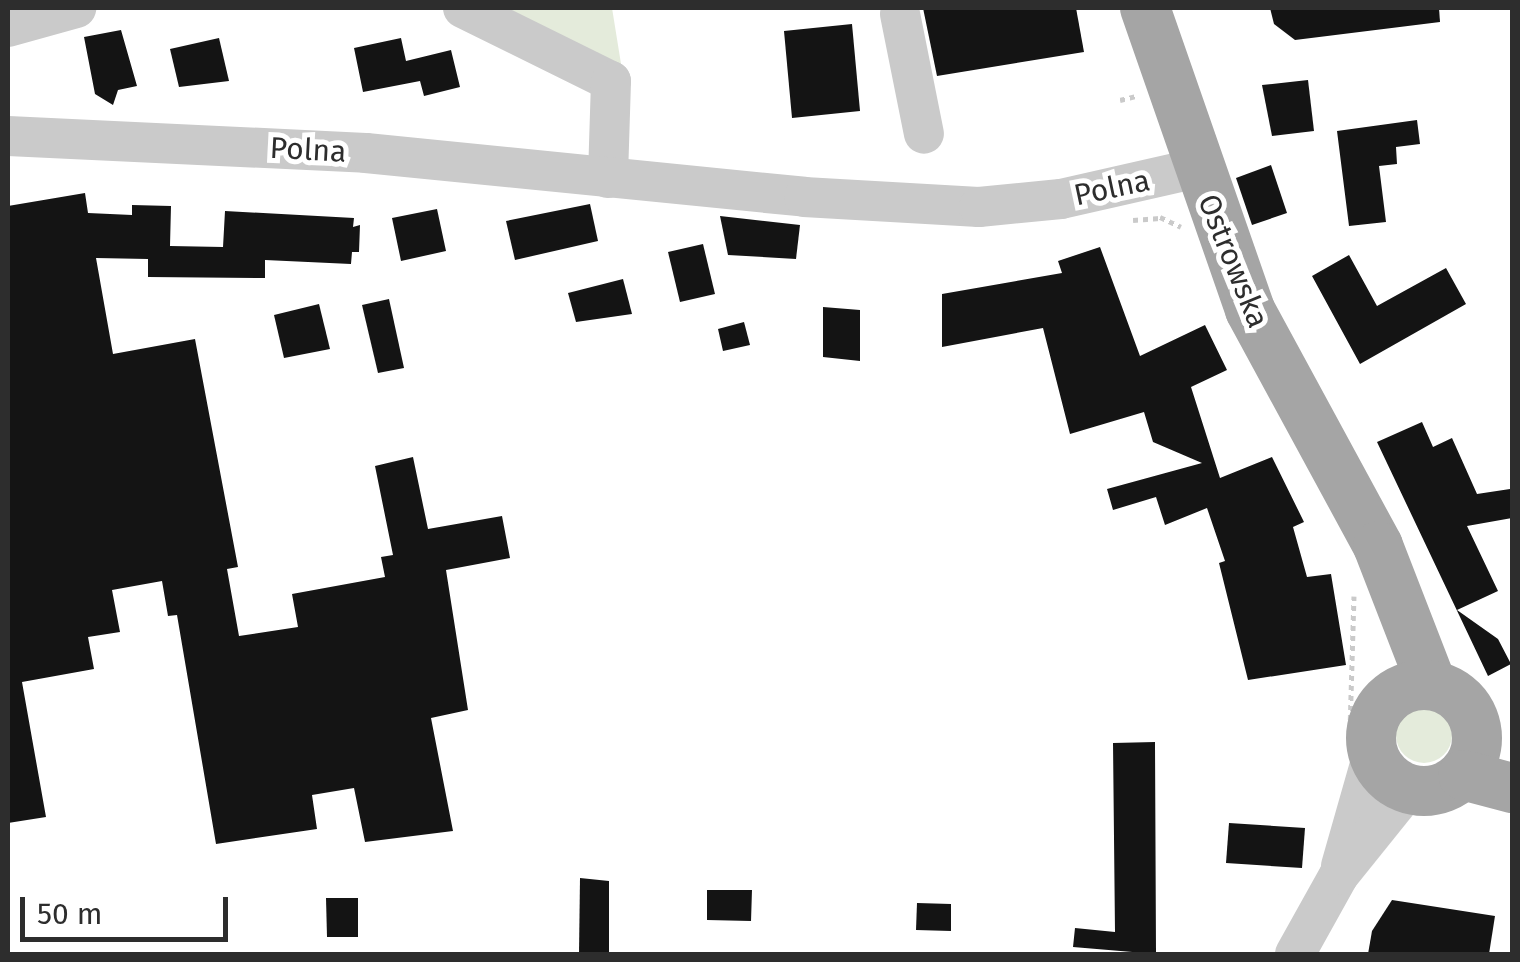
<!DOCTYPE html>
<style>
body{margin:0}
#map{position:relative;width:1520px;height:962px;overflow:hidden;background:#fff;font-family:"Fira Sans",sans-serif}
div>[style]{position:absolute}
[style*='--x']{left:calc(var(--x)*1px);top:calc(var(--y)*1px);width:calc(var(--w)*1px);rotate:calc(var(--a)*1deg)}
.green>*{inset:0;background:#e4ebdb}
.round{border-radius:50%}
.building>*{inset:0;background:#141414}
.path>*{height:5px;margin-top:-2.5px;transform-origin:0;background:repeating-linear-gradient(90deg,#cacaca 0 5px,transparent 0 10px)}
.minor>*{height:40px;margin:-20px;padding:0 20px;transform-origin:20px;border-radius:20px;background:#cacaca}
.major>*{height:50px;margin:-25px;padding:0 25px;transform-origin:25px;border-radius:25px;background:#a5a5a5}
.major>.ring{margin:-25px;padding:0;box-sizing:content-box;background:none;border:50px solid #a5a5a5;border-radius:50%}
span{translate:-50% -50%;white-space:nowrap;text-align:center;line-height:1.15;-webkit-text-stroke:10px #fff;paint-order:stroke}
.street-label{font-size:30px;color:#2d2d2d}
.frame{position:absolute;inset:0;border:10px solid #2d2d2d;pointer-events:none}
.scale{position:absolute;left:20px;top:897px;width:208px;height:45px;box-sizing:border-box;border:5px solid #2d2d2d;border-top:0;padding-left:12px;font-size:30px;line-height:35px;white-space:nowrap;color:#2d2d2d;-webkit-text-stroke:8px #fff;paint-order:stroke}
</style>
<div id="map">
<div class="green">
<i style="clip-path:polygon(489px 8px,612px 8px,622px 70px)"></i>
<i class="round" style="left:1396px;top:707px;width:56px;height:56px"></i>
</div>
<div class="building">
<i style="clip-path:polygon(923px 8px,1076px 8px,1084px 52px,937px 76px)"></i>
<i style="clip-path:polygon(1270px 8px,1439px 8px,1440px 22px,1295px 40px,1274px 24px)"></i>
<i style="clip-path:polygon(852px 24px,860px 111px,792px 118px,784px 31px)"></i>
<i style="clip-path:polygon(121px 30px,137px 86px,118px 90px,113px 105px,95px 94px,84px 37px)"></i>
<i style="clip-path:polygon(219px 38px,229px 81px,179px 87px,170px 49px)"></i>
<i style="clip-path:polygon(401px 38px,406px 61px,451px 50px,460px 87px,424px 96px,420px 81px,363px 92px,354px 48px)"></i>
<i style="clip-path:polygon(1308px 80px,1314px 131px,1272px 136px,1262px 85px)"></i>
<i style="clip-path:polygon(1417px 120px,1420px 144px,1396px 147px,1397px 164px,1379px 166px,1386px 222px,1349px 226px,1337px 131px)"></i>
<i style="clip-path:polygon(1271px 165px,1287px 213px,1252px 225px,1236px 178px)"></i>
<i style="clip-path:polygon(85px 193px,88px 213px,132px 215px,132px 205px,171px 206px,170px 246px,223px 247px,225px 211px,354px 218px,353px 227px,360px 225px,359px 252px,352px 252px,351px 264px,265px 260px,265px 278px,148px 277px,148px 259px,96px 258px,113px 354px,195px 339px,238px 567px,227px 569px,239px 636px,298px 627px,292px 594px,385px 577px,381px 557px,393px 555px,375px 466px,413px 457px,428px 529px,502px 516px,510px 558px,446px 570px,468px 710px,431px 718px,453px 831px,365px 842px,354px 788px,312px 795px,317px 829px,216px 844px,177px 615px,168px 616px,162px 581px,112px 590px,120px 632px,88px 637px,94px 669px,22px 682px,46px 817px,8px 823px,8px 206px)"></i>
<i style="clip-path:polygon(590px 204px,598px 241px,515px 260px,506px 221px)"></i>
<i style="clip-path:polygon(437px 209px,446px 251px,401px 261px,392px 218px)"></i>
<i style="clip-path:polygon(720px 216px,800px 225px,796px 259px,728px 255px)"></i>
<i style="clip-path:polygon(703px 244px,715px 294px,680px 302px,668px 252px)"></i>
<i style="clip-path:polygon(1100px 247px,1140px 356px,1205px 325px,1227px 370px,1191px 387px,1220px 478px,1272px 457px,1304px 522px,1293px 527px,1307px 577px,1331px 574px,1346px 665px,1248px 680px,1219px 563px,1225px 561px,1207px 508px,1165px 525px,1156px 497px,1113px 510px,1107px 489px,1202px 463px,1153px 442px,1144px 412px,1070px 434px,1043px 328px,942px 347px,942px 294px,1062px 273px,1058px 261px)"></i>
<i style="clip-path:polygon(1349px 255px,1377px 306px,1446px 268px,1466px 304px,1360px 364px,1312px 276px)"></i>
<i style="clip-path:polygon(623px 279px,632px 314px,576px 322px,568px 293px)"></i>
<i style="clip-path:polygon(389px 299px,404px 368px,378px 373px,362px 305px)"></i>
<i style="clip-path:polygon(319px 304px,330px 349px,284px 358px,274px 315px)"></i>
<i style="clip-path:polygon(823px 307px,860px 310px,860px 361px,823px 357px)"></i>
<i style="clip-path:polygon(744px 322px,750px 345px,723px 351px,718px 329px)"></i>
<i style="clip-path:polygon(1422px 422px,1433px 447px,1452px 438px,1477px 494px,1510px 489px,1512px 518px,1467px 526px,1498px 591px,1457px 610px,1498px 639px,1511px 664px,1488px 676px,1377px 442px)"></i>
<i style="clip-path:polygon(1155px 742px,1156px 954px,1073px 947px,1075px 928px,1115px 932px,1113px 743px)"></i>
<i style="clip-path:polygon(1229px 823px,1305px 828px,1302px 868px,1226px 863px)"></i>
<i style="clip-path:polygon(580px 878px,609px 881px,609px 954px,579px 954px)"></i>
<i style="clip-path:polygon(707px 890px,752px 890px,751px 921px,707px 920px)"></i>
<i style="clip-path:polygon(326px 898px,358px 898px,358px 937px,327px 937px)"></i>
<i style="clip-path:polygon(1392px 900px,1495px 916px,1489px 954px,1368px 954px,1372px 931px)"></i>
<i style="clip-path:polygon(917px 903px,951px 904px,951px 931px,916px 930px)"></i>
</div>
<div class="path">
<i style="--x:1120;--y:100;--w:16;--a:-14"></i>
<i style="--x:1160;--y:217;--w:23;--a:25"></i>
<i style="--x:1133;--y:220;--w:27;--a:-4"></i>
<i style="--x:1350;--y:730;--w:134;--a:-88.3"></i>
</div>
<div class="minor">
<i style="--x:463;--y:8;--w:165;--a:26.3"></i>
<i style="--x:611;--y:81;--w:97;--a:91.8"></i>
<i style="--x:900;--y:14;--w:122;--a:78.7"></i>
<i style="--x:8;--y:27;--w:71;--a:-15.6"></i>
<i style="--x:8;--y:136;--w:358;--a:2.7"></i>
<i style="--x:366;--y:153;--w:440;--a:5.7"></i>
<i style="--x:804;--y:197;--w:175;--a:3.3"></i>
<i style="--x:979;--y:207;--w:82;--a:-5.6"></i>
<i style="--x:1061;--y:199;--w:139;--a:-12.8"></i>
<i style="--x:1341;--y:866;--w:116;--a:-74.1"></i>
<i style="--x:1295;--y:954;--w:90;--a:-60.9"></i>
<i style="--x:1339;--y:875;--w:112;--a:-51.2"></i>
</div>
<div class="major">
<i style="--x:1145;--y:8;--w:320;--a:70.8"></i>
<i style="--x:1250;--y:310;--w:268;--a:61.5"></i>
<i style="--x:1378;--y:546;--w:149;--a:68.8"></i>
<i class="ring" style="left:1371px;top:685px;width:56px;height:56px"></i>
<i style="--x:1463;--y:775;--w:51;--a:14.9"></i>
</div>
<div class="street-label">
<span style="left:308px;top:150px;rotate:3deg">Polna</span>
<span style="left:1112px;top:188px;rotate:-12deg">Polna</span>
<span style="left:1233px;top:261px;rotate:68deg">Ostrowska</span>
</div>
<div class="frame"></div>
<div class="scale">50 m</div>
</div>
